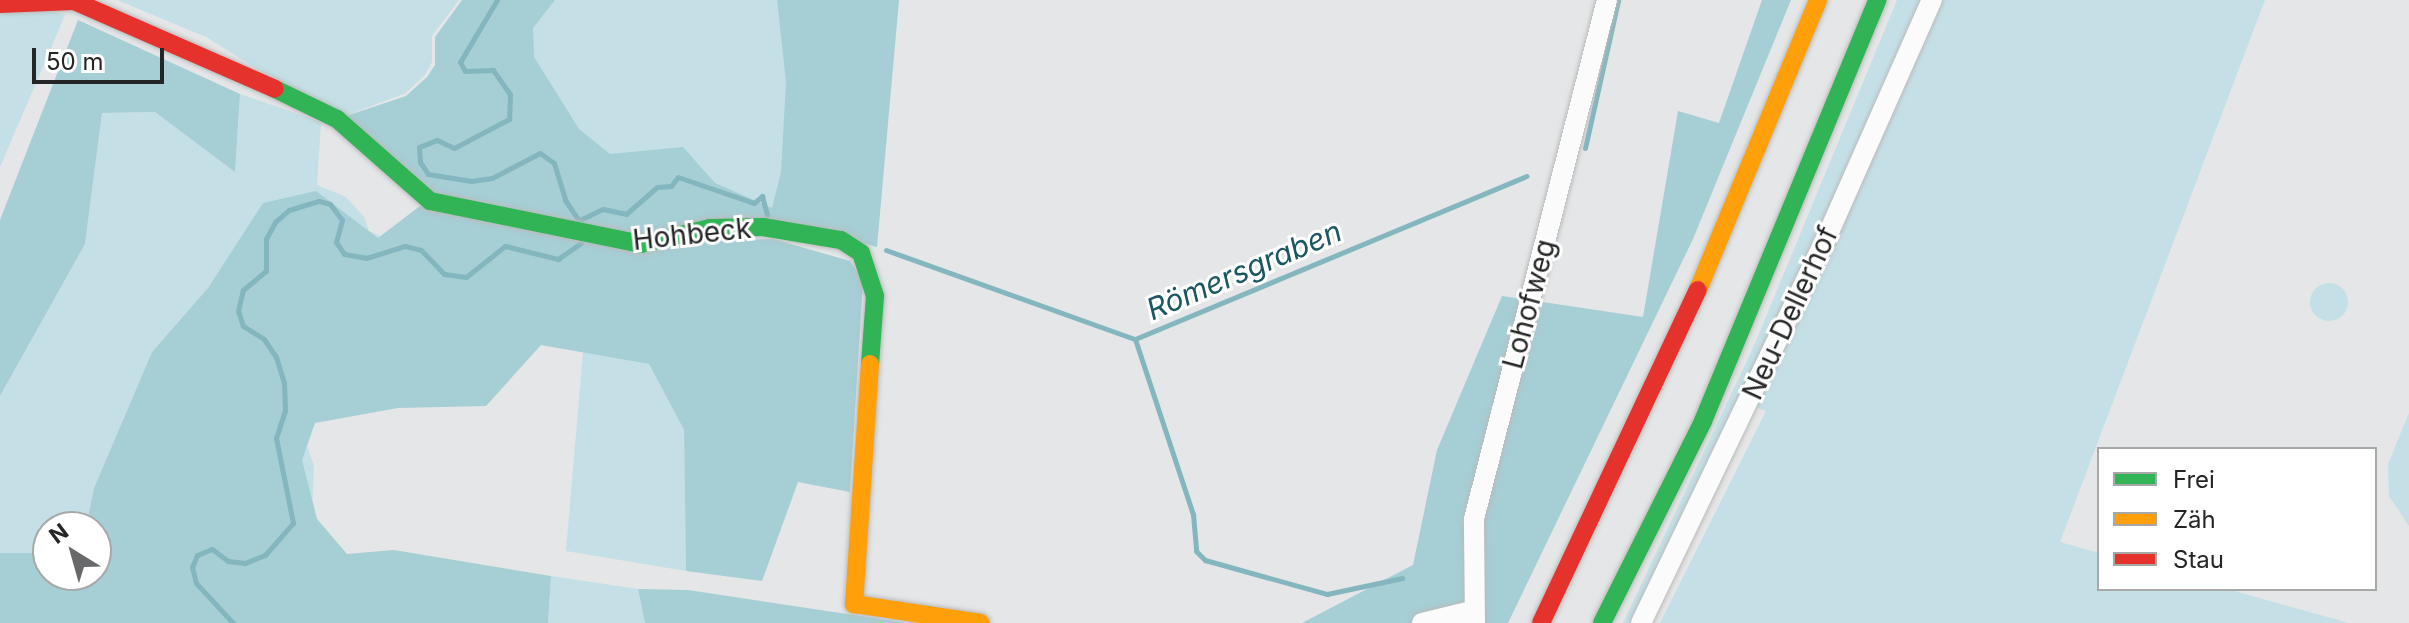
<!DOCTYPE html>
<meta charset="utf-8">
<style>
body{margin:0}
#map{position:relative;width:2409px;height:623px;overflow:hidden;background:#e4e6e7;font-family:Inter,sans-serif}
div>[style]{position:absolute}
[style*='--x']{left:calc(var(--x)*1px);top:calc(var(--y)*1px);width:calc(var(--w)*1px);rotate:calc(var(--a)*1deg)}
.green>*{inset:0;background:#c4e0e6}
.round{border-radius:50%}
.forest>*{inset:0;background:#a6ced5}
.stream>*{height:5px;margin:-2.5px;padding:0 2.5px;transform-origin:2.5px;border-radius:2.5px;background:#83b6be}
.roads{filter:drop-shadow(0 0 2px #b9bbbb) drop-shadow(0 0 2px #b9bbbb)}
.street>*{height:20px;margin:-10px;padding:0 10px;transform-origin:10px;border-radius:10px;background:#fbfbfb}
.fast>*{height:18px;margin:-9px;padding:0 9px;transform-origin:9px;border-radius:9px;background:#30b455}
.slow>*{height:18px;margin:-9px;padding:0 9px;transform-origin:9px;border-radius:9px;background:#ff9f0a}
.jam>*{height:18px;margin:-9px;padding:0 9px;transform-origin:9px;border-radius:9px;background:#e5322d}
span{translate:-50% -50%;white-space:nowrap;text-align:center;line-height:1.15;-webkit-text-stroke:6px #fff;paint-order:stroke}
.street-label{font-size:28px;color:#242526}
.water-label{font-size:30px;color:#1a5760;font-style:italic}
.legend{position:absolute;left:2097px;top:447px;width:280px;height:144px;box-sizing:border-box;background:#fff;border:2px solid #a7a8a8;margin:0;padding:10px 14px;list-style:none;font-size:24px;color:#242526}
.legend li{display:flex;align-items:center;gap:16px;height:40px}
.legend b{width:40px;border:2px solid #a7a8a8}
.north{position:absolute;left:32px;top:511px;width:80px;height:80px;box-sizing:border-box;background:#fff;border:2px solid #a7a8a8;border-radius:50%;rotate:323deg;font-size:22px;font-weight:700;line-height:32px;text-align:center;color:#242526}
.north::after{content:'';display:block;margin:auto;width:28px;height:36px;background:#67696a;clip-path:polygon(50% 0,100% 100%,50% 72%,0 100%)}
.scale{position:absolute;left:32px;top:48px;width:132px;height:36px;box-sizing:border-box;border:4px solid #242526;border-top:0;padding-left:10px;font-size:24px;line-height:28px;white-space:nowrap;color:#242526;-webkit-text-stroke:6px #fff;paint-order:stroke}
</style>
<div id="map">
<div class="green">
<i style="clip-path:polygon(117px 0,459px 0,432px 36px,432px 62px,425px 75px,406px 93px,337px 119px,206px 37px)"></i>
<i style="clip-path:polygon(463px 0,796px 0,786px 224px,298px 382px,303px 434px,314px 466px,311px 536px,263px 204px,208px 288px,152px 352px,94px 488px,86px 527px,48px 527px,48px 553px,0 553px,0 396px,85px 244px,102px 113px,155px 112px,235px 171px,240px 94px,321px 122px,317px 185px,346px 197px,364px 217px,369px 231px,385px 238px,425px 216px,428px 94px)"></i>
<i style="clip-path:polygon(1897px 0,1921px 0,1830px 218px,1634px 623px,1623px 623px,1753px 348px)"></i>
<i style="clip-path:polygon(1936px 0,2265px 0,2060px 542px,2099px 553px,2099px 589px,2227px 589px,2349px 623px,1660px 623px,1766px 411px,1756px 407px)"></i>
<i style="clip-path:polygon(40px 8px,65px 15px,0 167px,0 10px)"></i>
<i class="round" style="left:2310px;top:283px;width:38px;height:38px"></i>
<i style="clip-path:polygon(583px 352px,649px 364px,684px 430px,686px 571px,566px 551px)"></i>
<i style="clip-path:polygon(2409px 413px,2409px 526px,2389px 496px,2388px 464px)"></i>
<i style="clip-path:polygon(551px 576px,638px 589px,645px 623px,548px 623px)"></i>
</div>
<div class="forest">
<i style="clip-path:polygon(462px 0,555px 0,533px 28px,534px 57px,579px 129px,610px 154px,683px 147px,715px 183px,772px 208px,781px 172px,786px 82px,777px 0,899px 0,877px 247px,775px 220px,641px 244px,430px 201px,337px 119px,406px 96px,427px 77px,435px 65px,435px 37px)"></i>
<i style="clip-path:polygon(1762px 0,1791px 0,1693px 239px,1508px 623px,1302px 623px,1413px 565px,1437px 450px,1502px 296px,1643px 317px,1678px 111px,1719px 123px)"></i>
<i style="clip-path:polygon(78px 20px,240px 94px,235px 172px,155px 112px,102px 113px,85px 244px,0 396px,0 220px)"></i>
<i style="clip-path:polygon(316px 191px,378px 238px,420px 206px,723px 240px,773px 239px,850px 261px,863px 281px,850px 492px,798px 482px,762px 581px,686px 571px,684px 430px,649px 364px,541px 345px,486px 406px,398px 408px,315px 423px,302px 460px,317px 519px,347px 554px,394px 550px,551px 576px,548px 623px,0 623px,0 553px,48px 553px,48px 575px,96px 575px,96px 527px,86px 527px,94px 488px,152px 352px,208px 288px,263px 203px)"></i>
<i style="clip-path:polygon(638px 589px,688px 590px,907px 623px,645px 623px)"></i>
</div>
<div class="stream">
<i style="--x:497;--y:0;--w:72;--a:120.8"></i>
<i style="--x:460;--y:62;--w:10;--a:61"></i>
<i style="--x:465;--y:71;--w:28;--a:-2"></i>
<i style="--x:493;--y:70;--w:29;--a:55"></i>
<i style="--x:510;--y:94;--w:25;--a:92"></i>
<i style="--x:509;--y:119;--w:62;--a:152.2"></i>
<i style="--x:454;--y:148;--w:19;--a:-155"></i>
<i style="--x:437;--y:140;--w:19;--a:159"></i>
<i style="--x:419;--y:147;--w:15;--a:86"></i>
<i style="--x:420;--y:162;--w:14;--a:56"></i>
<i style="--x:428;--y:174;--w:44;--a:9.2"></i>
<i style="--x:471;--y:181;--w:21;--a:-8"></i>
<i style="--x:492;--y:178;--w:54;--a:-27.5"></i>
<i style="--x:540;--y:153;--w:17;--a:36"></i>
<i style="--x:554;--y:163;--w:39;--a:73"></i>
<i style="--x:565;--y:200;--w:27;--a:56"></i>
<i style="--x:1585;--y:148;--w:152;--a:-77.4"></i>
<i style="--x:580;--y:220;--w:25;--a:-26"></i>
<i style="--x:603;--y:209;--w:24;--a:12"></i>
<i style="--x:626;--y:214;--w:41;--a:-41.1"></i>
<i style="--x:657;--y:187;--w:14;--a:-4"></i>
<i style="--x:671;--y:186;--w:11;--a:-52"></i>
<i style="--x:678;--y:177;--w:80;--a:18.9"></i>
<i style="--x:754;--y:203;--w:11;--a:-41"></i>
<i style="--x:762;--y:196;--w:20;--a:75"></i>
<i style="--x:886;--y:250;--w:264;--a:19.7"></i>
<i style="--x:1135;--y:339;--w:424;--a:-22.6"></i>
<i style="--x:1135;--y:339;--w:184;--a:71.7"></i>
<i style="--x:1193;--y:514;--w:37;--a:85"></i>
<i style="--x:1196;--y:551;--w:13;--a:45"></i>
<i style="--x:1205;--y:560;--w:127;--a:15.6"></i>
<i style="--x:1327;--y:594;--w:77;--a:-12"></i>
<i style="--x:233;--y:623;--w:54;--a:-132.8"></i>
<i style="--x:196;--y:583;--w:16;--a:-104"></i>
<i style="--x:192;--y:567;--w:13;--a:-67"></i>
<i style="--x:197;--y:555;--w:16;--a:-22"></i>
<i style="--x:212;--y:549;--w:20;--a:37"></i>
<i style="--x:228;--y:561;--w:17;--a:7"></i>
<i style="--x:245;--y:563;--w:22;--a:-22"></i>
<i style="--x:265;--y:555;--w:43;--a:-48.8"></i>
<i style="--x:293;--y:523;--w:87;--a:-101.3"></i>
<i style="--x:276;--y:438;--w:28;--a:-72"></i>
<i style="--x:285;--y:411;--w:28;--a:-92"></i>
<i style="--x:284;--y:383;--w:27;--a:-107"></i>
<i style="--x:276;--y:357;--w:22;--a:-124"></i>
<i style="--x:264;--y:339;--w:25;--a:-148"></i>
<i style="--x:243;--y:326;--w:16;--a:-108"></i>
<i style="--x:238;--y:311;--w:22;--a:-77"></i>
<i style="--x:243;--y:290;--w:30;--a:-40"></i>
<i style="--x:266;--y:271;--w:32;--a:-90"></i>
<i style="--x:266;--y:239;--w:19;--a:-62"></i>
<i style="--x:275;--y:222;--w:18;--a:-41"></i>
<i style="--x:289;--y:210;--w:31;--a:-17"></i>
<i style="--x:319;--y:201;--w:11;--a:15"></i>
<i style="--x:330;--y:204;--w:20;--a:53"></i>
<i style="--x:342;--y:220;--w:23;--a:105"></i>
<i style="--x:336;--y:242;--w:14;--a:56"></i>
<i style="--x:344;--y:254;--w:22;--a:10"></i>
<i style="--x:366;--y:258;--w:41;--a:-17.1"></i>
<i style="--x:405;--y:246;--w:16;--a:14"></i>
<i style="--x:421;--y:250;--w:33;--a:46"></i>
<i style="--x:444;--y:274;--w:22;--a:8"></i>
<i style="--x:466;--y:277;--w:50;--a:-38.5"></i>
<i style="--x:505;--y:246;--w:55;--a:13.8"></i>
<i style="--x:558;--y:259;--w:28;--a:-35"></i>
</div>
<div class="roads">
<div class="street">
<i style="--x:1422;--y:623;--w:51;--a:-13.5"></i>
<i style="--x:1475;--y:623;--w:104;--a:-90.6"></i>
<i style="--x:1474;--y:519;--w:536;--a:-75.63"></i>
<i style="--x:1641;--y:623;--w:424;--a:-64.3"></i>
<i style="--x:1825;--y:241;--w:264;--a:-66.1"></i>
</div>
<div class="fast">
<i style="--x:275;--y:89;--w:69;--a:25.8"></i>
<i style="--x:337;--y:119;--w:124;--a:41.4"></i>
<i style="--x:430;--y:201;--w:215;--a:11.5"></i>
<i style="--x:641;--y:244;--w:71;--a:-13.1"></i>
<i style="--x:710;--y:228;--w:53;--a:-1.1"></i>
<i style="--x:763;--y:227;--w:79;--a:9.5"></i>
<i style="--x:841;--y:240;--w:24;--a:33"></i>
<i style="--x:861;--y:253;--w:45;--a:72"></i>
<i style="--x:875;--y:296;--w:68;--a:94.2"></i>
<i style="--x:1602;--y:623;--w:226;--a:-63.4"></i>
<i style="--x:1703;--y:421;--w:456;--a:-67.5"></i>
</div>
<div class="slow">
<i style="--x:1698;--y:290;--w:314;--a:-67.5"></i>
<i style="--x:870;--y:364;--w:241;--a:93.8"></i>
<i style="--x:854;--y:604;--w:128;--a:8.5"></i>
</div>
<div class="jam">
<i style="--x:0;--y:4;--w:74;--a:-2.3"></i>
<i style="--x:74;--y:1;--w:219;--a:23.6"></i>
<i style="--x:1541;--y:623;--w:368;--a:-64.8"></i>
</div>
</div>
<div class="street-label">
<span style="left:692px;top:234px;rotate:-6deg">Hohbeck</span>
<span style="left:1529px;top:304px;rotate:-75deg">Lohofweg</span>
<span style="left:1790px;top:313px;rotate:-65deg">Neu-Dellerhof</span>
</div>
<div class="water-label">
<span style="left:1244px;top:270px;rotate:-23deg">Römersgraben</span>
</div>
<ul class="legend">
<li><b style="height:10px;background:#30b455"></b>Frei</li>
<li><b style="height:10px;background:#ff9f0a"></b>Zäh</li>
<li><b style="height:10px;background:#e5322d"></b>Stau</li>
</ul>
<div class="north">N</div>
<div class="scale">50 m</div>
</div>
